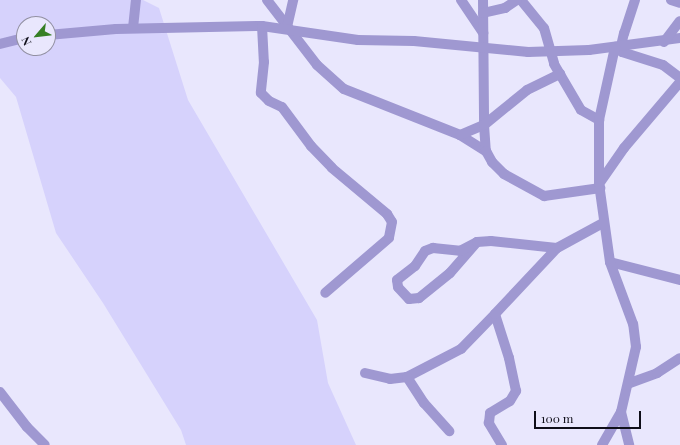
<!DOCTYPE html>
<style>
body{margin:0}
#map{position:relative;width:680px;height:445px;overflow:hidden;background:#e9e7fd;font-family:"Playfair Display",serif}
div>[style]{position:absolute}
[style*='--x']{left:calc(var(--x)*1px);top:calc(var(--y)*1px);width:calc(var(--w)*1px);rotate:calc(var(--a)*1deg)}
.green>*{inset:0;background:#d6d2fc}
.minor>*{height:10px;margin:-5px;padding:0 5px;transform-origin:5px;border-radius:5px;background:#9f98d1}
span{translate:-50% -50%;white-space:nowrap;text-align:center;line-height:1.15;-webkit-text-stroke:4px #e9e7fd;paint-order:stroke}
.north{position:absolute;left:16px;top:16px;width:40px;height:40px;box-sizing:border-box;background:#e9e7fd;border:1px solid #9290a2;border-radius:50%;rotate:242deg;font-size:11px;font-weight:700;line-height:16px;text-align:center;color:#0f0e19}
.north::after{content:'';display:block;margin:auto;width:14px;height:18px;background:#367f25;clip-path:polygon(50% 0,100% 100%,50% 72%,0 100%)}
.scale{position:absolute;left:534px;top:411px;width:107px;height:18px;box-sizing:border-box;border:2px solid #0f0e19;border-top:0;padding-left:5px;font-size:12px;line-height:14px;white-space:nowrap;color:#0f0e19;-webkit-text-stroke:3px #e9e7fd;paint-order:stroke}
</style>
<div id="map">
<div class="green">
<i style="clip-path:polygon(evenodd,0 0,143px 0,159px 8px,188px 100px,317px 320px,328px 383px,356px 445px,186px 445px,181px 430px,103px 303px,56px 233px,16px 97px,0 78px,0 0,24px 24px,48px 24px,48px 48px,24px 48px,24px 24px)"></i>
</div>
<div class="minor">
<i style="--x:267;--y:0;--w:82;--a:52.4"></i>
<i style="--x:317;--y:65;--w:36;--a:42"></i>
<i style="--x:344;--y:89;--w:125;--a:21.6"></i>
<i style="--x:460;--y:135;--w:31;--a:32"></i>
<i style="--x:461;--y:0;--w:40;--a:56"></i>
<i style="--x:483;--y:0;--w:125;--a:89.5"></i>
<i style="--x:484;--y:125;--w:26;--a:86"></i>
<i style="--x:486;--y:151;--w:13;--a:61"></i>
<i style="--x:492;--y:162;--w:17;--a:45"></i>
<i style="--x:504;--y:174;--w:46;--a:28.8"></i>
<i style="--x:544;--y:196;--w:57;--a:-8.1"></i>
<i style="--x:521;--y:0;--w:36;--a:51"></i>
<i style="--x:544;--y:28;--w:37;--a:74"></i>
<i style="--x:554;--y:64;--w:53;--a:59.6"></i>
<i style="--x:581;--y:110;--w:21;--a:29"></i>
<i style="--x:635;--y:0;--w:35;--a:108"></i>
<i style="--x:624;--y:33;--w:13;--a:103"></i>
<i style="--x:621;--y:46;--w:6;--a:81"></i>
<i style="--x:622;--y:52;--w:43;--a:17.6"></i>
<i style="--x:663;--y:65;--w:21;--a:37"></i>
<i style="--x:671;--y:0;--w:9;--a:18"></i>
<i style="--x:483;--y:13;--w:23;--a:-13"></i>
<i style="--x:505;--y:8;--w:14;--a:-34"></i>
<i style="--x:262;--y:26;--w:36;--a:87"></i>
<i style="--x:264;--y:62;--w:31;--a:96"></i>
<i style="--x:261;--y:93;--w:11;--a:45"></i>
<i style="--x:269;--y:101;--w:14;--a:25"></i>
<i style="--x:282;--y:107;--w:49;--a:53.4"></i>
<i style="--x:311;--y:146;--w:30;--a:46"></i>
<i style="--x:332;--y:168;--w:72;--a:39.9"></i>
<i style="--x:387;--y:214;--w:9;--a:58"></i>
<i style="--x:392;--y:222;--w:16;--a:101"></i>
<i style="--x:389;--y:238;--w:84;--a:139.3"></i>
<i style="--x:287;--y:27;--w:28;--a:-77"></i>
<i style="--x:133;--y:28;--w:28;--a:-84"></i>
<i style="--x:48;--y:35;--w:68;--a:-5"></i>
<i style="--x:116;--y:29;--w:146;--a:-1.2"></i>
<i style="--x:262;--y:26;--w:97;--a:8.3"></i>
<i style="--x:358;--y:40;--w:56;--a:1"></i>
<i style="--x:414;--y:41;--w:115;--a:5.5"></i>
<i style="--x:528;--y:52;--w:61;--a:-1.9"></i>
<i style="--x:589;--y:50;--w:92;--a:-7.5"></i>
<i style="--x:664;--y:42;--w:26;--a:-53"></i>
<i style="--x:0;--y:44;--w:25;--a:-14"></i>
<i style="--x:460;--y:135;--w:26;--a:-23"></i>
<i style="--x:484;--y:125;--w:55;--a:-39.1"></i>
<i style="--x:527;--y:90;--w:37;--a:-26"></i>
<i style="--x:599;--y:184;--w:44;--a:-55.2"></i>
<i style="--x:624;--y:148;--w:87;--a:-49.7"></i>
<i style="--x:477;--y:242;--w:41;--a:131.1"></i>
<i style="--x:450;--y:273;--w:40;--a:141"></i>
<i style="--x:419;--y:298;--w:10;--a:174"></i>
<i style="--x:409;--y:299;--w:16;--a:-133"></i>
<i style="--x:398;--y:287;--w:7;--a:-98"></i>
<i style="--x:397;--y:280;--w:23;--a:-38"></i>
<i style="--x:415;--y:266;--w:18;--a:-56"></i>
<i style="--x:425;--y:251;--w:9;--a:-21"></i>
<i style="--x:433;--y:248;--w:27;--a:6"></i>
<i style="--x:460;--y:251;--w:19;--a:-28"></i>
<i style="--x:477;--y:242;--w:14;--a:-4"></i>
<i style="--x:491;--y:241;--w:66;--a:6.1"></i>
<i style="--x:610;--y:262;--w:72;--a:14.4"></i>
<i style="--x:365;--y:373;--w:26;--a:13"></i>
<i style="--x:390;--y:379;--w:17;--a:-7"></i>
<i style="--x:407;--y:377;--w:61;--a:-27.4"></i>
<i style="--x:461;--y:349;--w:49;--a:-45.8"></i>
<i style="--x:407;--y:377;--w:31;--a:57"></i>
<i style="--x:424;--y:403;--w:38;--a:48"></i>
<i style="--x:630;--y:383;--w:29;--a:-20"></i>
<i style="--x:657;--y:373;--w:27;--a:-33"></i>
<i style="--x:0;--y:392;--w:44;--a:52.4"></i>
<i style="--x:27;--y:427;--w:25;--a:45"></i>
<i style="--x:621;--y:412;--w:34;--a:76"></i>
<i style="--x:502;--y:445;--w:26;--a:-121"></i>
<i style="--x:489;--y:423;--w:10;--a:-84"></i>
<i style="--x:490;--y:413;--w:23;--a:-31"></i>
<i style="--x:510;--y:401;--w:12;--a:-59"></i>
<i style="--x:516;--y:391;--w:34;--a:-102"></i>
<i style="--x:509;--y:358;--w:46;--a:-107.7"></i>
<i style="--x:495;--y:314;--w:91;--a:-46.8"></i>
<i style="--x:557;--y:248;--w:52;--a:-28.5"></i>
<i style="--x:602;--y:445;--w:38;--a:-60"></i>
<i style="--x:621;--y:412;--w:67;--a:-77"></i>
<i style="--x:636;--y:347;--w:23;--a:-97"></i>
<i style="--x:633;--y:324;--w:66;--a:-110.4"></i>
<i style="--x:610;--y:262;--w:79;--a:-98"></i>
<i style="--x:599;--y:184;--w:64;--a:-90"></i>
<i style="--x:599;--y:120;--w:75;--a:-77.6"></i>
</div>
<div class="north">N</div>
<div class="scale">100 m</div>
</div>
